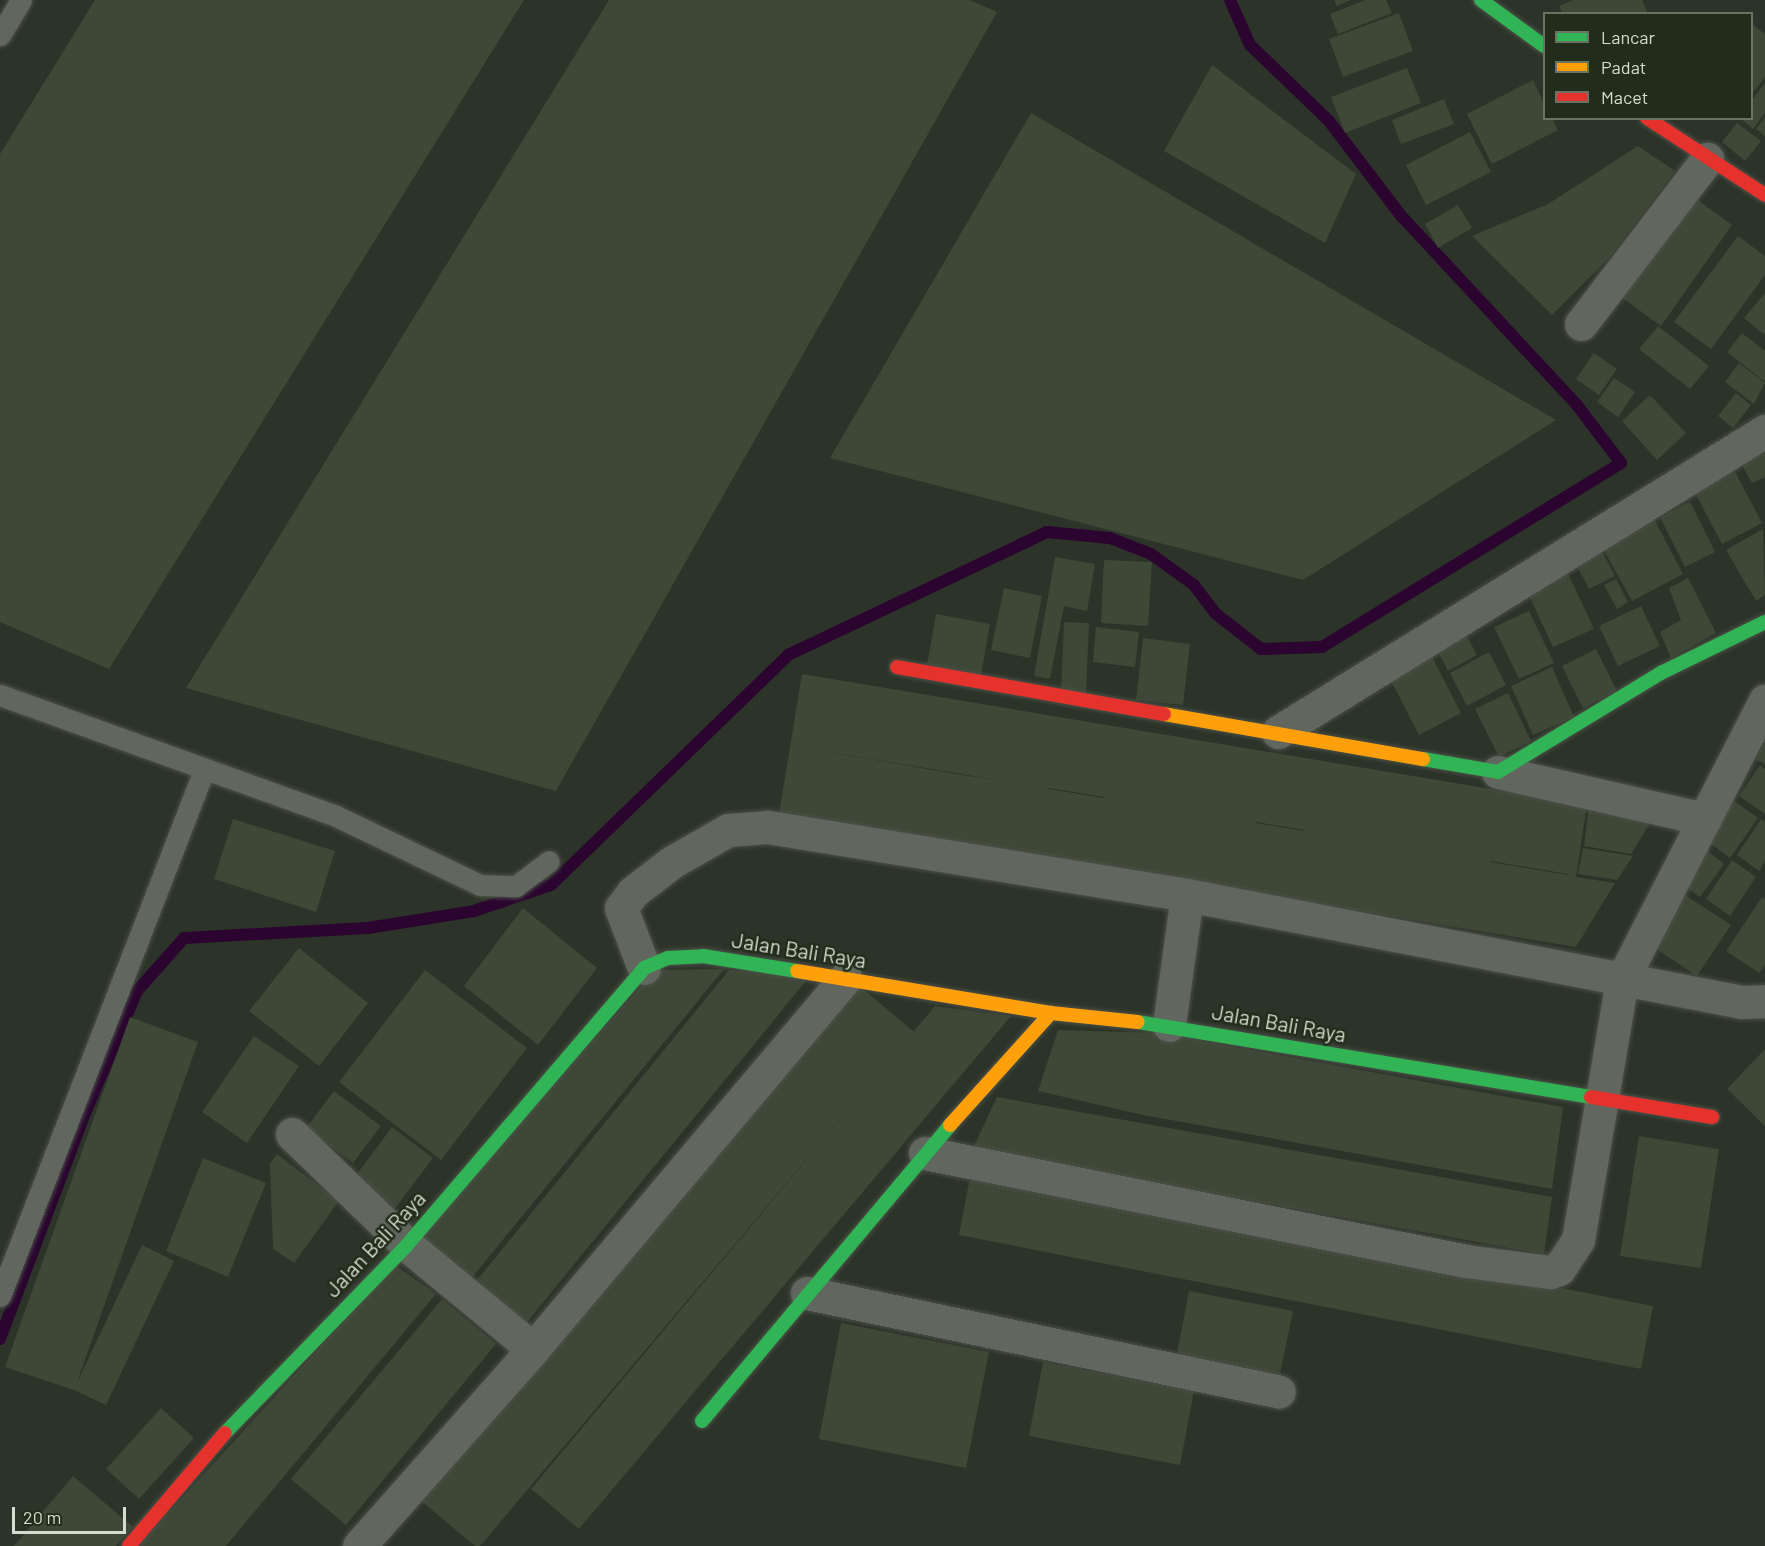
<!DOCTYPE html>
<style>
body{margin:0}
#map{position:relative;width:1765px;height:1546px;overflow:hidden;background:#2c3328;font-family:Barlow,sans-serif}
div>[style]{position:absolute}
[style*='--x']{left:calc(var(--x)*1px);top:calc(var(--y)*1px);width:calc(var(--w)*1px);rotate:calc(var(--a)*1deg)}
.stream>*{height:12px;margin:-6px;padding:0 6px;transform-origin:6px;border-radius:6px;background:#2b0530}
.building>*{inset:0;background:#3e4837}
.roads{filter:drop-shadow(0 0 2px #4b5047) drop-shadow(0 0 2px #4b5047)}
.lane>*{height:21px;margin:-10.5px;padding:0 10.5px;transform-origin:10.5px;border-radius:10.5px;background:#61665e}
.street>*{height:33px;margin:-16.5px;padding:0 16.5px;transform-origin:16.5px;border-radius:16.5px;background:#61665e}
.fast>*{height:14px;margin:-7px;padding:0 7px;transform-origin:7px;border-radius:7px;background:#30b455}
.slow>*{height:14px;margin:-7px;padding:0 7px;transform-origin:7px;border-radius:7px;background:#ff9f0a}
.jam>*{height:14px;margin:-7px;padding:0 7px;transform-origin:7px;border-radius:7px;background:#e5322d}
span{translate:-50% -50%;white-space:nowrap;text-align:center;line-height:1.15;-webkit-text-stroke:5px #212d1a;paint-order:stroke}
.street-label{font-size:21px;color:#d5ddd1}
.legend{position:absolute;left:1543px;top:12px;width:210px;height:108px;box-sizing:border-box;background:#212d1a;border:2px solid #697363;margin:0;padding:8px 10px;list-style:none;font-size:18px;color:#d5ddd1}
.legend li{display:flex;align-items:center;gap:12px;height:30px}
.legend b{width:30px;border:2px solid #697363}
.scale{position:absolute;left:12px;top:1507px;width:114px;height:27px;box-sizing:border-box;border:3px solid #d5ddd1;border-top:0;padding-left:8px;font-size:18px;line-height:21px;white-space:nowrap;color:#d5ddd1;-webkit-text-stroke:4px #212d1a;paint-order:stroke}
</style>
<div id="map">
<div class="stream">
<i style="--x:0;--y:1339;--w:231;--a:-69.4"></i>
<i style="--x:81;--y:1123;--w:143;--a:-67"></i>
<i style="--x:137;--y:991;--w:71;--a:-48.4"></i>
<i style="--x:184;--y:938;--w:184;--a:-3.1"></i>
<i style="--x:368;--y:928;--w:107;--a:-9.1"></i>
<i style="--x:474;--y:911;--w:81;--a:-18.7"></i>
<i style="--x:551;--y:885;--w:330;--a:-44.1"></i>
<i style="--x:788;--y:655;--w:287;--a:-25.4"></i>
<i style="--x:1047;--y:532;--w:63;--a:5.4"></i>
<i style="--x:1110;--y:538;--w:44;--a:21.3"></i>
<i style="--x:1151;--y:554;--w:53;--a:35.8"></i>
<i style="--x:1194;--y:585;--w:35;--a:53"></i>
<i style="--x:1215;--y:613;--w:58;--a:38"></i>
<i style="--x:1261;--y:649;--w:61;--a:-1.9"></i>
<i style="--x:1322;--y:647;--w:351;--a:-31.6"></i>
<i style="--x:1621;--y:463;--w:73;--a:-127.2"></i>
<i style="--x:1577;--y:405;--w:257;--a:-132.9"></i>
<i style="--x:1402;--y:217;--w:122;--a:-127.3"></i>
<i style="--x:1328;--y:120;--w:108;--a:-136.1"></i>
<i style="--x:1250;--y:45;--w:49;--a:-114"></i>
</div>
<div class="building">
<i style="clip-path:polygon(95px 0,524px 0,109px 669px,0 622px,0 154px)"></i>
<i style="clip-path:polygon(609px 0,970px 0,997px 12px,556px 791px,186px 688px)"></i>
<i style="clip-path:polygon(1334px 0,1351px 0,1337px 6px)"></i>
<i style="clip-path:polygon(1365px 0,1386px 0,1392px 13px,1338px 34px,1330px 14px)"></i>
<i style="clip-path:polygon(1573px 0,1642px 0,1648px 14px,1563px 14px,1559px 6px)"></i>
<i style="clip-path:polygon(1399px 13px,1413px 51px,1343px 77px,1329px 39px)"></i>
<i style="clip-path:polygon(1752px 24px,1765px 34px,1765px 77px,1752px 94px)"></i>
<i style="clip-path:polygon(1212px 65px,1356px 174px,1325px 243px,1164px 151px)"></i>
<i style="clip-path:polygon(1407px 68px,1421px 103px,1345px 133px,1331px 97px)"></i>
<i style="clip-path:polygon(1533px 80px,1544px 103px,1544px 118px,1552px 118px,1558px 130px,1492px 164px,1467px 114px)"></i>
<i style="clip-path:polygon(1765px 83px,1765px 113px,1753px 129px,1740px 118px,1752px 118px,1752px 100px)"></i>
<i style="clip-path:polygon(1444px 99px,1454px 124px,1401px 144px,1392px 120px)"></i>
<i style="clip-path:polygon(1031px 113px,1556px 420px,1303px 580px,830px 458px)"></i>
<i style="clip-path:polygon(1765px 117px,1765px 136px,1756px 129px)"></i>
<i style="clip-path:polygon(1737px 123px,1761px 141px,1745px 161px,1722px 142px)"></i>
<i style="clip-path:polygon(1470px 132px,1491px 172px,1426px 205px,1406px 165px)"></i>
<i style="clip-path:polygon(1638px 146px,1675px 171px,1609px 258px,1552px 315px,1472px 236px,1548px 204px)"></i>
<i style="clip-path:polygon(1688px 193px,1732px 225px,1661px 326px,1617px 294px)"></i>
<i style="clip-path:polygon(1458px 205px,1472px 228px,1438px 248px,1425px 224px)"></i>
<i style="clip-path:polygon(1738px 236px,1765px 256px,1765px 275px,1711px 349px,1674px 322px)"></i>
<i style="clip-path:polygon(1765px 293px,1765px 335px,1744px 318px)"></i>
<i style="clip-path:polygon(1658px 326px,1709px 366px,1690px 389px,1639px 349px)"></i>
<i style="clip-path:polygon(1742px 333px,1765px 351px,1765px 382px,1727px 352px)"></i>
<i style="clip-path:polygon(1594px 353px,1617px 369px,1599px 395px,1576px 379px)"></i>
<i style="clip-path:polygon(1739px 363px,1765px 383px,1754px 404px,1725px 382px)"></i>
<i style="clip-path:polygon(1614px 378px,1635px 392px,1618px 417px,1597px 402px)"></i>
<i style="clip-path:polygon(1736px 393px,1751px 405px,1733px 428px,1718px 416px)"></i>
<i style="clip-path:polygon(1650px 395px,1686px 433px,1657px 460px,1622px 421px)"></i>
<i style="clip-path:polygon(1765px 446px,1765px 477px,1752px 483px,1739px 460px)"></i>
<i style="clip-path:polygon(1733px 468px,1762px 523px,1722px 544px,1693px 489px)"></i>
<i style="clip-path:polygon(1690px 502px,1715px 552px,1685px 567px,1660px 517px)"></i>
<i style="clip-path:polygon(1653px 517px,1683px 574px,1632px 601px,1601px 545px)"></i>
<i style="clip-path:polygon(1763px 529px,1765px 595px,1756px 601px,1726px 550px)"></i>
<i style="clip-path:polygon(1599px 545px,1615px 576px,1589px 589px,1573px 558px)"></i>
<i style="clip-path:polygon(1055px 557px,1095px 564px,1087px 611px,1064px 606px,1050px 679px,1034px 676px)"></i>
<i style="clip-path:polygon(1104px 560px,1152px 562px,1148px 626px,1101px 623px)"></i>
<i style="clip-path:polygon(1565px 567px,1594px 629px,1553px 647px,1524px 585px)"></i>
<i style="clip-path:polygon(1688px 578px,1716px 633px,1671px 658px,1660px 632px,1681px 620px,1669px 588px)"></i>
<i style="clip-path:polygon(1616px 579px,1628px 602px,1617px 609px,1604px 585px)"></i>
<i style="clip-path:polygon(1004px 588px,1042px 596px,1030px 658px,991px 650px)"></i>
<i style="clip-path:polygon(1641px 606px,1660px 646px,1618px 666px,1599px 626px)"></i>
<i style="clip-path:polygon(1529px 611px,1554px 663px,1519px 679px,1494px 627px)"></i>
<i style="clip-path:polygon(936px 614px,990px 624px,981px 675px,927px 665px)"></i>
<i style="clip-path:polygon(1064px 622px,1089px 623px,1086px 695px,1061px 694px)"></i>
<i style="clip-path:polygon(1461px 625px,1477px 655px,1448px 671px,1432px 640px)"></i>
<i style="clip-path:polygon(1096px 627px,1139px 632px,1135px 667px,1093px 662px)"></i>
<i style="clip-path:polygon(1143px 638px,1190px 644px,1183px 705px,1136px 700px)"></i>
<i style="clip-path:polygon(1596px 649px,1617px 691px,1583px 708px,1562px 666px)"></i>
<i style="clip-path:polygon(1489px 652px,1506px 685px,1467px 706px,1450px 673px)"></i>
<i style="clip-path:polygon(1430px 653px,1461px 713px,1419px 735px,1388px 675px)"></i>
<i style="clip-path:polygon(1552px 667px,1574px 717px,1533px 735px,1511px 686px)"></i>
<i style="clip-path:polygon(evenodd,802px 674px,1587px 805px,1576px 877px,1615px 883px,1576px 947px,779px 814px,802px 674px,800px 747px,997px 780px,962px 775px,800px 747px,802px 674px,1049px 788px,1104px 797px,1104px 798px,1049px 789px,1049px 788px,802px 674px,1256px 822px,1304px 830px,1304px 831px,1256px 823px,1256px 822px,802px 674px,1490px 861px,1568px 874px,1568px 875px,1490px 862px,1490px 861px)"></i>
<i style="clip-path:polygon(1508px 693px,1531px 741px,1499px 757px,1475px 709px)"></i>
<i style="clip-path:polygon(1765px 739px,1765px 764px,1756px 760px)"></i>
<i style="clip-path:polygon(1760px 765px,1765px 769px,1765px 814px,1739px 796px)"></i>
<i style="clip-path:polygon(1730px 798px,1758px 818px,1730px 858px,1702px 837px)"></i>
<i style="clip-path:polygon(1589px 805px,1655px 815px,1631px 854px,1584px 846px)"></i>
<i style="clip-path:polygon(233px 819px,335px 851px,316px 912px,214px 879px)"></i>
<i style="clip-path:polygon(1761px 819px,1765px 822px,1765px 861px,1759px 871px,1737px 855px)"></i>
<i style="clip-path:polygon(1583px 848px,1633px 856px,1617px 880px,1578px 874px)"></i>
<i style="clip-path:polygon(1705px 849px,1724px 864px,1700px 897px,1680px 883px)"></i>
<i style="clip-path:polygon(1732px 860px,1756px 877px,1730px 916px,1706px 899px)"></i>
<i style="clip-path:polygon(1679px 891px,1731px 925px,1697px 976px,1646px 942px)"></i>
<i style="clip-path:polygon(1762px 897px,1765px 899px,1765px 965px,1759px 973px,1726px 951px)"></i>
<i style="clip-path:polygon(523px 908px,597px 968px,538px 1045px,464px 986px)"></i>
<i style="clip-path:polygon(299px 948px,368px 1003px,319px 1066px,249px 1011px)"></i>
<i style="clip-path:polygon(724px 969px,470px 1280px,420px 1237px,655px 970px)"></i>
<i style="clip-path:polygon(425px 970px,527px 1048px,441px 1160px,339px 1082px)"></i>
<i style="clip-path:polygon(729px 970px,810px 976px,523px 1327px,473px 1285px)"></i>
<i style="clip-path:polygon(856px 983px,914px 1032px,480px 1546px,475px 1546px,420px 1500px)"></i>
<i style="clip-path:polygon(935px 1006px,1011px 1016px,579px 1529px,531px 1489px)"></i>
<i style="clip-path:polygon(130px 1017px,198px 1042px,76px 1385px,142px 1245px,174px 1261px,106px 1405px,74px 1390px,5px 1367px)"></i>
<i style="clip-path:polygon(1058px 1030px,1157px 1033px,1563px 1107px,1552px 1189px,1143px 1115px,1038px 1091px)"></i>
<i style="clip-path:polygon(254px 1036px,299px 1066px,247px 1143px,202px 1112px)"></i>
<i style="clip-path:polygon(1765px 1049px,1765px 1126px,1727px 1089px)"></i>
<i style="clip-path:polygon(334px 1091px,381px 1126px,353px 1163px,306px 1128px)"></i>
<i style="clip-path:polygon(997px 1097px,1552px 1197px,1544px 1254px,972px 1150px)"></i>
<i style="clip-path:polygon(392px 1127px,433px 1158px,393px 1211px,352px 1181px)"></i>
<i style="clip-path:polygon(1639px 1136px,1719px 1149px,1701px 1268px,1620px 1256px)"></i>
<i style="clip-path:polygon(277px 1154px,339px 1201px,294px 1263px,273px 1249px,270px 1164px)"></i>
<i style="clip-path:polygon(203px 1158px,266px 1183px,228px 1277px,166px 1251px)"></i>
<i style="clip-path:polygon(971px 1172px,1653px 1306px,1641px 1369px,959px 1235px)"></i>
<i style="clip-path:polygon(395px 1265px,436px 1294px,226px 1546px,138px 1546px)"></i>
<i style="clip-path:polygon(1189px 1291px,1293px 1311px,1279px 1379px,1176px 1359px)"></i>
<i style="clip-path:polygon(442px 1299px,496px 1344px,346px 1525px,291px 1479px)"></i>
<i style="clip-path:polygon(841px 1323px,989px 1352px,966px 1468px,819px 1439px)"></i>
<i style="clip-path:polygon(1043px 1362px,1194px 1391px,1180px 1465px,1029px 1436px)"></i>
<i style="clip-path:polygon(161px 1408px,194px 1438px,139px 1499px,106px 1469px)"></i>
<i style="clip-path:polygon(73px 1476px,133px 1527px,116px 1546px,14px 1546px)"></i>
</div>
<div class="roads">
<div class="lane">
<i style="--x:0;--y:35;--w:41;--a:-59"></i>
<i style="--x:0;--y:695;--w:357;--a:19.8"></i>
<i style="--x:336;--y:816;--w:160;--a:25.6"></i>
<i style="--x:480;--y:885;--w:36;--a:2"></i>
<i style="--x:516;--y:886;--w:41;--a:-37.1"></i>
<i style="--x:0;--y:1296;--w:564;--a:-68.8"></i>
</div>
<div class="street">
<i style="--x:1581;--y:324;--w:208;--a:-52.6"></i>
<i style="--x:1278;--y:732;--w:573;--a:-31.72"></i>
<i style="--x:1498;--y:772;--w:212;--a:12.8"></i>
<i style="--x:644;--y:968;--w:64;--a:-111"></i>
<i style="--x:621;--y:908;--w:20;--a:-53"></i>
<i style="--x:633;--y:892;--w:49;--a:-37.6"></i>
<i style="--x:672;--y:862;--w:64;--a:-29.7"></i>
<i style="--x:728;--y:830;--w:40;--a:-4.3"></i>
<i style="--x:768;--y:827;--w:424;--a:9.2"></i>
<i style="--x:1187;--y:895;--w:565;--a:10.91"></i>
<i style="--x:1742;--y:1002;--w:23;--a:-2"></i>
<i style="--x:1169;--y:1025;--w:131;--a:-82.1"></i>
<i style="--x:292;--y:1134;--w:160;--a:44"></i>
<i style="--x:407;--y:1245;--w:163;--a:39.5"></i>
<i style="--x:925;--y:1153;--w:552;--a:11.29"></i>
<i style="--x:1466;--y:1261;--w:85;--a:7.5"></i>
<i style="--x:1550;--y:1272;--w:9;--a:-18"></i>
<i style="--x:1559;--y:1269;--w:35;--a:-57"></i>
<i style="--x:1578;--y:1240;--w:264;--a:-80.4"></i>
<i style="--x:1622;--y:980;--w:314;--a:-62.9"></i>
<i style="--x:807;--y:1293;--w:482;--a:11.8"></i>
<i style="--x:359;--y:1546;--w:263;--a:-48.5"></i>
<i style="--x:533;--y:1349;--w:485;--a:-49.9"></i>
</div>
<div class="fast">
<i style="--x:1481;--y:0;--w:78;--a:36.1"></i>
<i style="--x:1423;--y:759;--w:76;--a:9.8"></i>
<i style="--x:1498;--y:772;--w:191;--a:-31.3"></i>
<i style="--x:1661;--y:673;--w:116;--a:-26.1"></i>
<i style="--x:1138;--y:1022;--w:459;--a:9.4"></i>
<i style="--x:702;--y:1421;--w:386;--a:-50"></i>
<i style="--x:225;--y:1433;--w:262;--a:-45.9"></i>
<i style="--x:407;--y:1245;--w:365;--a:-49.4"></i>
<i style="--x:644;--y:968;--w:26;--a:-23"></i>
<i style="--x:668;--y:958;--w:35;--a:-3"></i>
<i style="--x:703;--y:956;--w:95;--a:9.1"></i>
</div>
<div class="slow">
<i style="--x:1164;--y:714;--w:263;--a:9.9"></i>
<i style="--x:797;--y:971;--w:257;--a:9.4"></i>
<i style="--x:1051;--y:1013;--w:87;--a:5.9"></i>
<i style="--x:950;--y:1125;--w:151;--a:-48"></i>
</div>
<div class="jam">
<i style="--x:1647;--y:118;--w:141;--a:33.1"></i>
<i style="--x:897;--y:667;--w:271;--a:10"></i>
<i style="--x:1591;--y:1097;--w:123;--a:9.4"></i>
<i style="--x:129;--y:1546;--w:148;--a:-49.7"></i>
</div>
</div>
<div class="street-label">
<span style="left:799px;top:950px;rotate:9deg">Jalan Bali Raya</span>
<span style="left:1279px;top:1023px;rotate:10deg">Jalan Bali Raya</span>
<span style="left:375px;top:1244px;rotate:-47deg">Jalan Bali Raya</span>
</div>
<ul class="legend">
<li><b style="height:8px;background:#30b455"></b>Lancar</li>
<li><b style="height:8px;background:#ff9f0a"></b>Padat</li>
<li><b style="height:8px;background:#e5322d"></b>Macet</li>
</ul>
<div class="scale">20 m</div>
</div>
